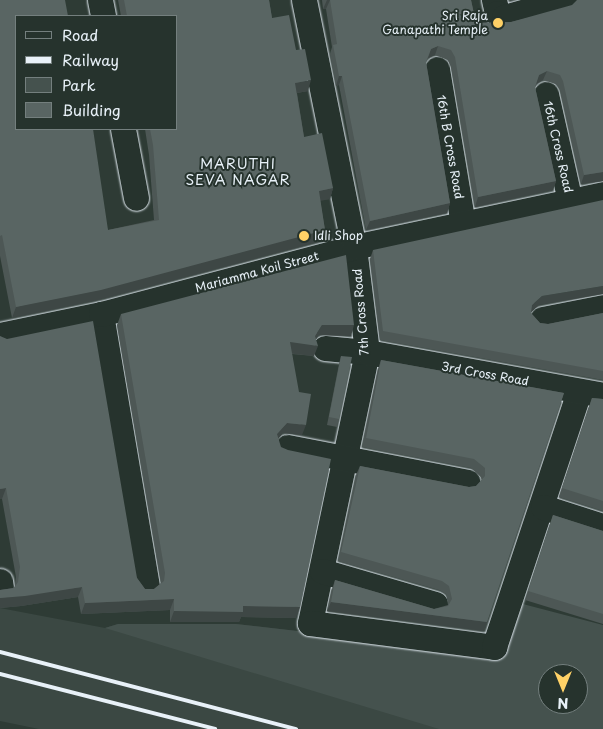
<!DOCTYPE html>
<style>
body{margin:0}
#map{position:relative;width:603px;height:729px;overflow:hidden;background:#2e3b35;font-family:"Playpen Sans",sans-serif}
div>[style]{position:absolute}
[style*='--x']{left:calc(var(--x)*1px);top:calc(var(--y)*1px);width:calc(var(--w)*1px);rotate:calc(var(--a)*1deg)}
.built>*{inset:0;background:#3b4843}
.green>*{inset:0;background:#45524e}
.roads{filter:drop-shadow(0 0 1px #e8f1f8) drop-shadow(0 0 1px #e8f1f8)}
.street>*{height:25px;margin:-12.5px;padding:0 12.5px;transform-origin:12.5px;border-radius:12.5px;background:#26332d}
.rail>*{height:4px;margin:-2px;padding:0 2px;transform-origin:2px;border-radius:2px;background:#e8f1f8}
.wall>*{inset:0;background:#4d5755}
.shaded-wall>*{inset:0;background:#3e4745}
.building>*{inset:0;background:#596563}
.dots>*{width:14px;height:14px;translate:-50% -50%;box-sizing:border-box;border:2px solid #26332d;border-radius:50%}
span{translate:-50% -50%;white-space:nowrap;text-align:center;line-height:1.15;-webkit-text-stroke:4px #26332d;paint-order:stroke}
.poi-label{font-size:12px;color:#e8f1f8}
.right{translate:-100% -50%;text-align:right}
.left{translate:0 -50%;text-align:left}
.street-label{font-size:12px;color:#e8f1f8}
.neighbourhood-label{font-size:14px;color:#e8f1f8;letter-spacing:1px}
.legend{position:absolute;left:15px;top:15px;width:162px;height:115px;box-sizing:border-box;background:#26332d;border:1px solid #747f7e;margin:0;padding:6px 9px;list-style:none;font-size:15px;color:#e8f1f8}
.legend li{display:flex;align-items:center;gap:10px;height:25px}
.legend b{width:25px;border:1px solid #747f7e}
.north{position:absolute;left:538px;top:664px;width:50px;height:50px;box-sizing:border-box;background:#26332d;border:1px solid #747f7e;border-radius:50%;rotate:180deg;font-size:14px;font-weight:700;line-height:20px;text-align:center;color:#e8f1f8}
.north::after{content:'';display:block;margin:auto;width:18px;height:22px;background:#ffd166;clip-path:polygon(50% 0,100% 100%,50% 72%,0 100%)}
</style>
<div id="map">
<div class="built">
<i style="clip-path:polygon(evenodd,0 608px,105px 628px,118px 624px,236px 624px,496px 654px,603px 625px,603px 729px,39px 729px,0 721px,0 608px,548px 674px,578px 674px,578px 704px,548px 704px,548px 674px)"></i>
</div>
<div class="green">
<i style="clip-path:polygon(evenodd,519px 603px,603px 625px,603px 729px,439px 729px,105px 628px,118px 624px,236px 624px,496px 654px,519px 603px,548px 674px,578px 674px,578px 704px,548px 704px,548px 674px)"></i>
</div>
<div class="roads">
<div class="street">
<i style="--x:100;--y:0;--w:16;--a:79"></i>
<i style="--x:304;--y:0;--w:252;--a:78.6"></i>
<i style="--x:354;--y:247;--w:106;--a:82.9"></i>
<i style="--x:367;--y:352;--w:277;--a:101.9"></i>
<i style="--x:310;--y:623;--w:186;--a:7.4"></i>
<i style="--x:494;--y:647;--w:269;--a:-71.6"></i>
<i style="--x:494;--y:0;--w:13;--a:77"></i>
<i style="--x:497;--y:13;--w:8;--a:30"></i>
<i style="--x:504;--y:17;--w:63;--a:-15.6"></i>
<i style="--x:437;--y:69;--w:157;--a:80.5"></i>
<i style="--x:546;--y:94;--w:110;--a:77.4"></i>
<i style="--x:123;--y:129;--w:70;--a:79.3"></i>
<i style="--x:101;--y:314;--w:276;--a:80.4"></i>
<i style="--x:542;--y:319;--w:62;--a:-11.1"></i>
<i style="--x:0;--y:335;--w:103;--a:-11.7"></i>
<i style="--x:101;--y:314;--w:262;--a:-14.8"></i>
<i style="--x:354;--y:247;--w:255;--a:-12"></i>
<i style="--x:325;--y:348;--w:42;--a:5.4"></i>
<i style="--x:367;--y:352;--w:240;--a:10.3"></i>
<i style="--x:287;--y:447;--w:184;--a:10.9"></i>
<i style="--x:543;--y:507;--w:63;--a:17.6"></i>
<i style="--x:322;--y:571;--w:118;--a:16.3"></i>
<i style="--x:0;--y:581;--w:6;--a:81"></i>
</div>
</div>
<div class="rail">
<i style="--x:0;--y:652;--w:306;--a:14.6"></i>
<i style="--x:0;--y:674;--w:222;--a:14.3"></i>
</div>
<div class="wall">
<i style="clip-path:polygon(0 0,16px 16px,108px 230px,154px 220px,149px 155px,145px 129px,176px 129px,176px 16px,121px 16px,118px 0,269px 0,272px 18px,296px 50px,308px 91px,297px 93px,304px 137px,333px 188px,330px 199px,320px 200px,325px 230px,322px 241px,98px 300px,12px 318px,0 256px)"></i>
<i style="clip-path:polygon(322px 0,471px 0,476px 23px,511px 22px,603px 0,603px 181px,581px 184px,560px 90px,556px 84px,543px 80px,537px 84px,535px 87px,556px 181px,553px 190px,475px 207px,451px 67px,448px 60px,435px 55px,428px 58px,426px 62px,450px 203px,447px 213px,366px 230px,339px 85px,336px 86px,330px 54px,332px 47px,326px 9px,323px 9px)"></i>
<i style="clip-path:polygon(373px 250px,539px 305px,532px 311px,531px 313px,540px 323px,548px 324px,603px 313px,603px 380px,380px 340px,370px 259px)"></i>
<i style="clip-path:polygon(121px 314px,351px 336px,319px 335px,316px 339px,314px 356px,292px 354px,302px 435px,283px 433px,278px 439px,296px 618px,241px 617px,239px 622px,170px 622px,170px 610px,81px 614px,78px 597px,21px 606px,0 608px,0 590px,14px 588px,15px 586px,16px 577px,2px 499px,0 499px,0 336px,137px 578px,145px 589px,154px 589px,161px 583px,117px 325px)"></i>
<i style="clip-path:polygon(341px 356px,339px 419px,337px 427px,327px 425px,339px 364px)"></i>
<i style="clip-path:polygon(381px 360px,564px 393px,484px 631px,327px 611px,332px 589px,335px 580px,434px 609px,448px 605px,446px 594px,439px 590px,338px 561px,356px 475px,360px 466px,469px 487px,476px 486px,482px 480px,481px 477px,471px 468px,362px 447px,378px 369px)"></i>
<i style="clip-path:polygon(592px 398px,603px 399px,603px 511px,559px 497px)"></i>
<i style="clip-path:polygon(553px 515px,603px 531px,603px 624px,525px 600px)"></i>
</div>
<div class="shaded-wall">
<i style="clip-path:polygon(327px 0,330px 0,326px 9px,323px 9px)"></i>
<i style="clip-path:polygon(438px 46px,435px 55px,428px 58px,431px 49px)"></i>
<i style="clip-path:polygon(547px 71px,543px 80px,536px 84px,539px 75px)"></i>
<i style="clip-path:polygon(339px 76px,342px 76px,339px 85px,336px 86px)"></i>
<i style="clip-path:polygon(311px 80px,308px 91px,291px 94px,295px 83px)"></i>
<i style="clip-path:polygon(603px 172px,603px 181px,581px 184px,584px 175px)"></i>
<i style="clip-path:polygon(556px 181px,553px 190px,475px 207px,478px 197px)"></i>
<i style="clip-path:polygon(333px 188px,330px 199px,315px 202px,319px 191px)"></i>
<i style="clip-path:polygon(450px 203px,447px 213px,366px 230px,370px 221px)"></i>
<i style="clip-path:polygon(325px 230px,322px 241px,98px 300px,12px 318px,16px 307px)"></i>
<i style="clip-path:polygon(603px 286px,603px 294px,539px 305px,529px 314px,532px 305px,542px 296px)"></i>
<i style="clip-path:polygon(322px 325px,354px 325px,351px 336px,319px 335px,312px 345px,318px 346px,314px 356px,286px 353px,290px 342px,315px 336px)"></i>
<i style="clip-path:polygon(287px 423px,306px 425px,302px 435px,283px 433px,273px 445px,277px 434px)"></i>
<i style="clip-path:polygon(6px 488px,2px 499px,0 499px,0 489px)"></i>
<i style="clip-path:polygon(82px 587px,78px 597px,21px 606px,0 608px,0 598px)"></i>
<i style="clip-path:polygon(174px 599px,170px 610px,81px 614px,85px 603px)"></i>
<i style="clip-path:polygon(331px 602px,487px 622px,484px 631px,327px 611px)"></i>
<i style="clip-path:polygon(243px 606px,300px 607px,296px 618px,241px 617px,239px 622px,170px 622px,174px 611px)"></i>
</div>
<div class="building">
<i style="clip-path:polygon(0 0,65px 0,68px 16px,16px 16px,16px 129px,93px 129px,108px 230px,159px 220px,153px 145px,150px 129px,176px 129px,176px 16px,127px 16px,124px 0,269px 0,272px 18px,289px 15px,296px 50px,305px 49px,311px 80px,295px 83px,304px 137px,322px 133px,333px 188px,319px 191px,325px 230px,101px 290px,16px 307px,2px 235px,0 236px)"></i>
<i style="clip-path:polygon(330px 0,471px 0,476px 23px,511px 22px,572px 5px,577px 0,603px 0,603px 172px,584px 175px,563px 81px,560px 75px,547px 71px,539px 75px,535px 87px,556px 181px,478px 197px,455px 57px,451px 50px,438px 46px,431px 49px,426px 62px,450px 203px,370px 221px,342px 76px,339px 76px,333px 45px,337px 44px)"></i>
<i style="clip-path:polygon(603px 200px,603px 286px,542px 296px,532px 305px,531px 313px,540px 323px,548px 324px,603px 313px,603px 371px,383px 331px,373px 250px)"></i>
<i style="clip-path:polygon(346px 255px,354px 325px,322px 325px,315px 336px,318px 346px,290px 342px,299px 392px,311px 394px,306px 425px,287px 423px,277px 434px,281px 447px,288px 450px,331px 459px,300px 607px,243px 606px,243px 612px,174px 611px,174px 599px,85px 603px,82px 587px,25px 596px,0 598px,0 590px,14px 588px,18px 582px,20px 567px,6px 488px,0 489px,0 336px,7px 339px,93px 321px,137px 578px,145px 589px,154px 589px,164px 581px,165px 573px,121px 314px)"></i>
<i style="clip-path:polygon(341px 356px,352px 357px,339px 419px,329px 417px)"></i>
<i style="clip-path:polygon(381px 360px,564px 393px,487px 622px,331px 602px,335px 580px,434px 609px,448px 606px,452px 599px,449px 586px,442px 581px,341px 552px,360px 466px,469px 487px,476px 486px,485px 476px,485px 468px,474px 459px,366px 438px)"></i>
<i style="clip-path:polygon(592px 398px,603px 399px,603px 501px,562px 488px)"></i>
<i style="clip-path:polygon(553px 515px,603px 531px,603px 614px,528px 591px)"></i>
</div>
<div class="dots">
<i style="left:498px;top:23px;background:#ffd166"></i>
<i style="left:304px;top:236px;background:#ffd166"></i>
</div>
<div class="poi-label">
<span class="right" style="left:488px;top:23px">Sri Raja<br>Ganapathi Temple</span>
<span class="left" style="left:314px;top:236px">Idli Shop</span>
</div>
<div class="street-label">
<span style="left:450px;top:147px;rotate:80deg">16th B Cross Road</span>
<span style="left:558px;top:147px;rotate:77deg">16th Cross Road</span>
<span style="left:257px;top:272px;rotate:-15deg">Mariamma Koil Street</span>
<span style="left:361px;top:312px;rotate:-95deg">7th Cross Road</span>
<span style="left:485px;top:374px;rotate:10deg">3rd Cross Road</span>
</div>
<div class="neighbourhood-label">
<span style="left:238px;top:172px">MARUTHI<br>SEVA NAGAR</span>
</div>
<ul class="legend">
<li><b style="height:6px;background:#26332d"></b>Road</li>
<li><b style="height:6px;background:#e8f1f8"></b>Railway</li>
<li><b style="height:14px;background:#45524e"></b>Park</li>
<li><b style="height:14px;background:#596563"></b>Building</li>
</ul>
<div class="north">N</div>
</div>
